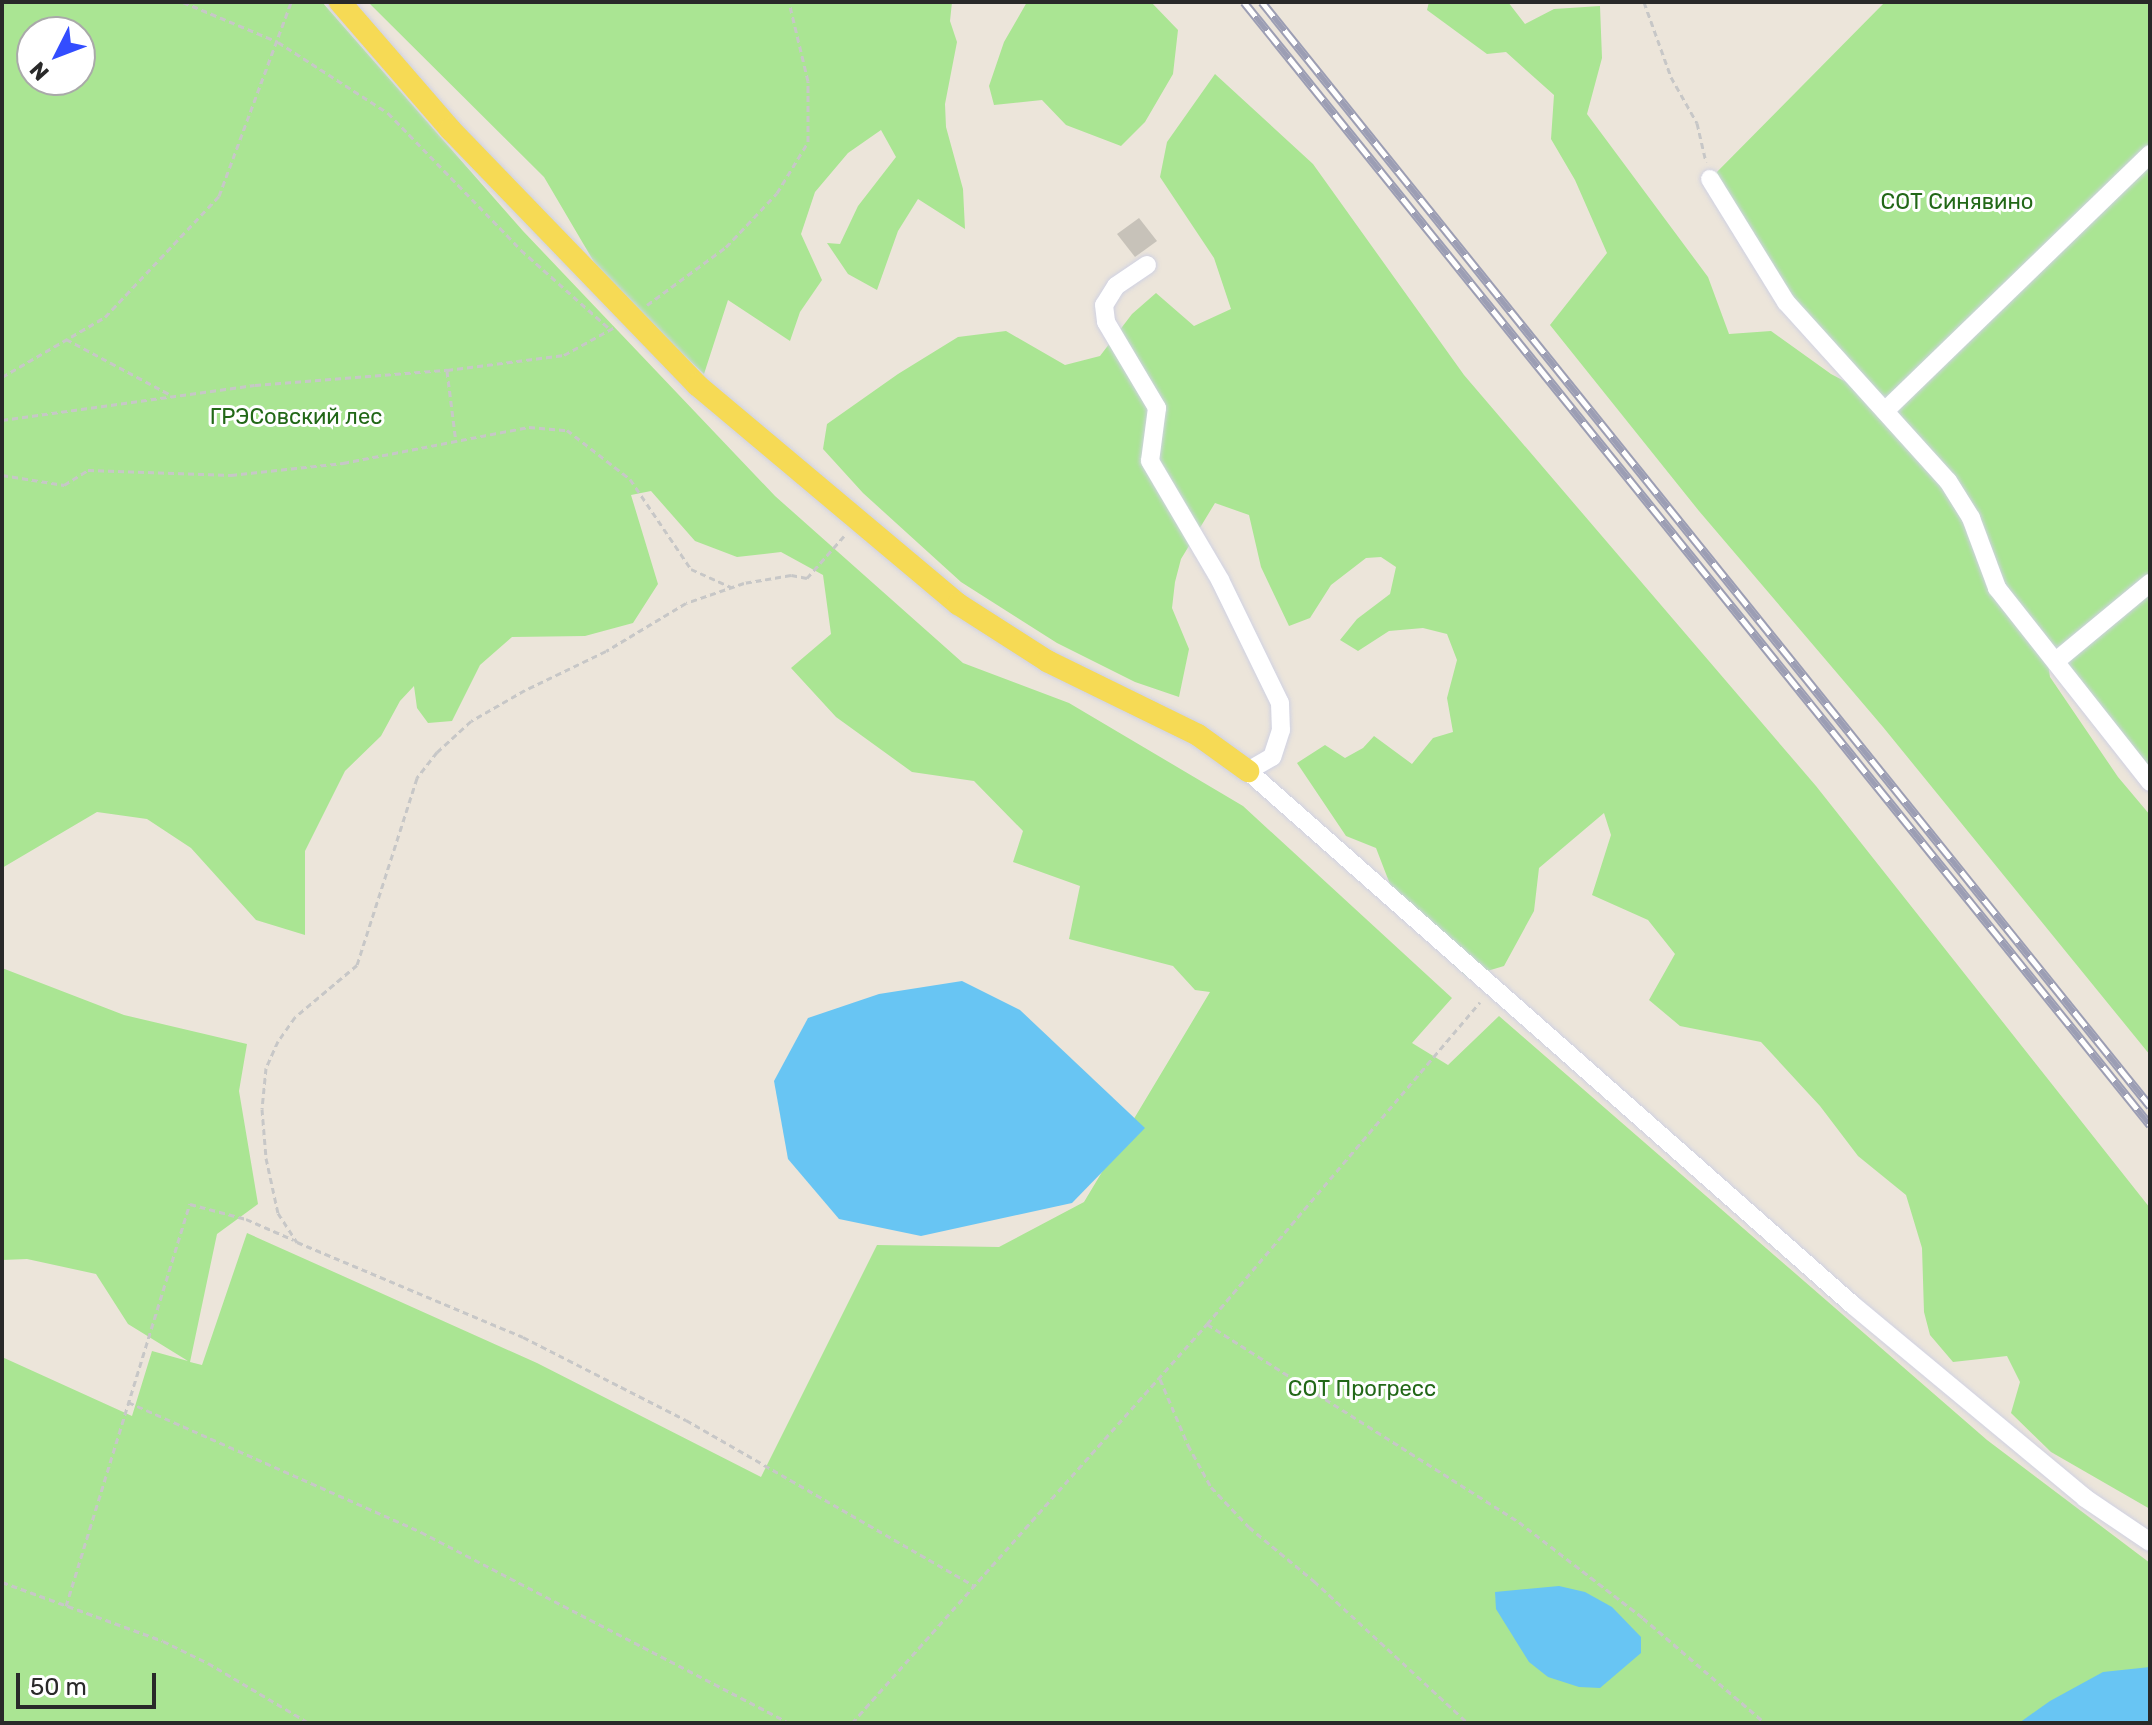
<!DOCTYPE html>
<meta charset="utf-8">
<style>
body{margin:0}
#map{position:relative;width:2152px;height:1725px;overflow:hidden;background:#ece5da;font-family:Rubik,sans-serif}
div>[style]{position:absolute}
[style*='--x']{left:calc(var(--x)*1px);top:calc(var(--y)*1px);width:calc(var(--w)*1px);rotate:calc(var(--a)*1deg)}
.green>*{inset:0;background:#aae593}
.water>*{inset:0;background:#68c5f3}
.building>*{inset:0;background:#c7c2b9}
.path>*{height:3px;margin-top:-1.5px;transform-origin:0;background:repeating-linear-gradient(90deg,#c7c7c7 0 6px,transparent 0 10px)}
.roads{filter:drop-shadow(0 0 2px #cfd1e2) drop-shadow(0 0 2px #cfd1e2)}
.minor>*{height:18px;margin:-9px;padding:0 9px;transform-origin:9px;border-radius:9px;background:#fff}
.major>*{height:22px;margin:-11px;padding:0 11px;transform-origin:11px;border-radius:11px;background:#f6da55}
.rail>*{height:9px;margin-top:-4.5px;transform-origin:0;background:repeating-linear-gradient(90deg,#fff 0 18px,#9c9eb4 0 36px);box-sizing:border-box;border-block:2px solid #9c9eb4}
span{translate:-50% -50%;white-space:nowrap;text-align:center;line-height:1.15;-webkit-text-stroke:6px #fff;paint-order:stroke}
.park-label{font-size:22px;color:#226817}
.frame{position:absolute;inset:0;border:4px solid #292929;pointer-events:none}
.north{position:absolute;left:16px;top:16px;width:80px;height:80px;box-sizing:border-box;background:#fff;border:2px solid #a9a9a9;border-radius:50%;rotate:228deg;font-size:22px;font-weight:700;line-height:32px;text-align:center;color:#292929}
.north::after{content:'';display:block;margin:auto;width:28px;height:36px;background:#334dff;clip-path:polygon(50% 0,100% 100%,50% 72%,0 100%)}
.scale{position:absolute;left:16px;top:1673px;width:140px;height:36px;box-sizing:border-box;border:4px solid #292929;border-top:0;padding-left:10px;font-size:24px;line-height:28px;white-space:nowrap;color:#292929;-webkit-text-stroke:6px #fff;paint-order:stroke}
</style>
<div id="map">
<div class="green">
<i style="clip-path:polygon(evenodd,2px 2px,322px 2px,523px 231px,775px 496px,963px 663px,1069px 703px,1243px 806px,1452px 998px,1412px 1043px,1448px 1065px,1499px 1016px,1987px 1440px,2150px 1563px,2150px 1723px,2px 1723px,2px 1357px,132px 1416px,152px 1351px,188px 1361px,128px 1324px,96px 1274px,27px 1259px,2px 1260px,2px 968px,124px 1015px,247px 1044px,239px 1091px,258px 1204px,217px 1234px,190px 1362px,202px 1365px,247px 1233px,537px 1363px,761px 1477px,877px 1245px,999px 1247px,1084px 1202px,1210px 992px,1195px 990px,1173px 966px,1069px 939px,1080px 886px,1013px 862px,1023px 831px,974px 781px,912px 772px,836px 717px,791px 668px,831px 634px,823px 575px,781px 552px,737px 557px,695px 541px,651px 491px,631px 495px,658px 584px,633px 623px,585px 636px,512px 637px,480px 665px,452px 721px,428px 723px,417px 708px,414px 686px,400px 701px,381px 736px,345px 771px,305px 851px,305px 935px,256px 920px,191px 848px,147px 819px,97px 812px,2px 868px,2px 2px,32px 32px,80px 32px,80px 80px,32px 80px,32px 32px)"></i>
<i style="clip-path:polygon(368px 2px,952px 2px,950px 21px,957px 42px,945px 104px,946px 127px,963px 189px,965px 229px,918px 199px,898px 231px,877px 290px,848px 274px,827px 243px,840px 244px,858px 206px,896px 157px,881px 130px,848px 153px,815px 192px,801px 234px,822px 280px,800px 312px,790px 341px,728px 300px,704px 374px,607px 284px,544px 177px)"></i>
<i style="clip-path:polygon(1027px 2px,1151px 2px,1178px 30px,1173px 74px,1145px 122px,1121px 146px,1066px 125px,1042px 100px,994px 105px,989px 86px,1004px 42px)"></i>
<i style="clip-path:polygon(1429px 2px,1508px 2px,1525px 24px,1554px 9px,1600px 6px,1602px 58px,1587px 114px,1708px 277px,1729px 334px,1771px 331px,1831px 374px,1871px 395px,1786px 302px,1710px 179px,1885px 2px,2150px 2px,2150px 782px,2046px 650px,2050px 677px,2118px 777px,2150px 815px,2150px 1055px,1883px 727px,1699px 511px,1550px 325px,1607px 253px,1575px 180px,1551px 139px,1554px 95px,1506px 52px,1487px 54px,1427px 10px)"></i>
<i style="clip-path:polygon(1215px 74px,1313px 164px,1464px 375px,1816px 786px,2150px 1208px,2150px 1509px,2051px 1452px,2011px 1413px,2020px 1382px,2007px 1356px,1953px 1362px,1930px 1335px,1924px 1312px,1922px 1248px,1906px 1195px,1858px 1156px,1820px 1106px,1761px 1042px,1680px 1026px,1649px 1000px,1675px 954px,1648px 920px,1592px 895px,1611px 835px,1604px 813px,1539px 868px,1534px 911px,1504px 966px,1467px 977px,1403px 918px,1376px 848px,1346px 836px,1297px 763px,1325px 745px,1345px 758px,1363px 748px,1374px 736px,1412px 764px,1433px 738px,1453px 732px,1447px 698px,1457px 660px,1447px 634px,1423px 628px,1389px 631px,1358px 651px,1340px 640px,1357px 619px,1390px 594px,1396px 567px,1381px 557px,1366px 558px,1331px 585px,1310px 618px,1289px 626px,1261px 567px,1249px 515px,1215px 503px,1181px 559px,1175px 582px,1172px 608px,1189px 649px,1179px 697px,1135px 682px,1057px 643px,961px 582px,863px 493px,823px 449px,827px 424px,898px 374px,958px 337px,1006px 331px,1065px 365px,1100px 356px,1132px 314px,1156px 293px,1194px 326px,1231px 309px,1214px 258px,1160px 177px,1167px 142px)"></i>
</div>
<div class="water">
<i style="clip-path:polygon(962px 981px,1020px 1010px,1145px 1128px,1072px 1203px,921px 1236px,839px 1219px,788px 1159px,774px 1081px,808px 1018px,879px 994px)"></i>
<i style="clip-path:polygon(1559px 1586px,1585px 1592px,1612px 1607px,1641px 1637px,1641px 1653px,1600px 1688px,1579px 1687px,1548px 1677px,1529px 1662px,1496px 1609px,1495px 1592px)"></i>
<i style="clip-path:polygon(2150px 1667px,2150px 1723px,2019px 1723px,2050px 1701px,2103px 1672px)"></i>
</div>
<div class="building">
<i style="clip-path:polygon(1139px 218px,1157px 241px,1135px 257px,1117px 234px)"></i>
</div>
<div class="path">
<i style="--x:183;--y:2;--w:103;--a:22.8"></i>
<i style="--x:278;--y:42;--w:131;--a:32.8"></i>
<i style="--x:388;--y:113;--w:191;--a:45.8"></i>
<i style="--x:521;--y:250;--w:119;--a:41.6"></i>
<i style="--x:1644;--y:2;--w:80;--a:70.2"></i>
<i style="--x:1671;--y:77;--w:53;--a:60.5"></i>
<i style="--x:1697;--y:123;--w:40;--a:77"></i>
<i style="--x:647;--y:305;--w:98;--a:-36.3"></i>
<i style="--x:726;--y:247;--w:74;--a:-46.6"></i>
<i style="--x:777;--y:193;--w:60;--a:-58.7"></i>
<i style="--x:808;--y:142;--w:61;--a:-90"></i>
<i style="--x:808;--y:81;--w:81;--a:-103.5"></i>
<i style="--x:66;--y:339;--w:117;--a:28.1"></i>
<i style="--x:447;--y:371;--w:72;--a:82.8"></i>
<i style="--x:2;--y:377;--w:119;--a:-30.2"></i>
<i style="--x:105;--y:317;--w:166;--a:-46.7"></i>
<i style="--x:219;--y:196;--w:207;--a:-69.6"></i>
<i style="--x:2;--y:420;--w:255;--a:-7.9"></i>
<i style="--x:255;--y:385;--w:193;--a:-4.5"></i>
<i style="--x:447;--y:370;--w:118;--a:-7.3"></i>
<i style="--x:564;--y:355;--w:58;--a:-28.8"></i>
<i style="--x:2;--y:475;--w:63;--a:9.2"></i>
<i style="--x:64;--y:485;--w:28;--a:-32"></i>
<i style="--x:88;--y:470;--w:143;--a:2"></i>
<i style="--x:231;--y:475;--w:113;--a:-6.1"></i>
<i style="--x:343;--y:463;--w:189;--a:-11"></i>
<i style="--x:529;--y:427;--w:38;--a:5"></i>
<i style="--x:567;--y:430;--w:80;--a:37.9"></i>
<i style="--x:630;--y:479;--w:109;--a:55.9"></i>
<i style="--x:691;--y:569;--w:44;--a:24.2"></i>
<i style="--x:844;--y:536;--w:56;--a:131.4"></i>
<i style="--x:807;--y:578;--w:16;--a:-169"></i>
<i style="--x:791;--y:575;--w:48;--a:170.3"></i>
<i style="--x:744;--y:583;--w:61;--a:161"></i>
<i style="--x:686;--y:603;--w:93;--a:149"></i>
<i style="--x:606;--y:651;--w:90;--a:154.3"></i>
<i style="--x:525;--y:690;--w:62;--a:150.1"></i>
<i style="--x:471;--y:721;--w:46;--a:137.6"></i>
<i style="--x:437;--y:752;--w:33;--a:128"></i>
<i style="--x:417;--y:778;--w:196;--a:107.8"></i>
<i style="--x:357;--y:965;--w:81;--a:140"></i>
<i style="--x:295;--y:1017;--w:29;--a:125"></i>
<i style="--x:278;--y:1041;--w:30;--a:114"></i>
<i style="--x:266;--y:1068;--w:41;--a:95.6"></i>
<i style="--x:262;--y:1109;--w:49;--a:85.3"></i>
<i style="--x:266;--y:1158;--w:56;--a:77.7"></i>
<i style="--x:278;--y:1213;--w:35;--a:57"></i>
<i style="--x:297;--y:1242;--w:245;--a:22.8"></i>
<i style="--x:523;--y:1337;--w:183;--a:27"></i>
<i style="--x:686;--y:1420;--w:331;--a:29.9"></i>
<i style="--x:1207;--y:1324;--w:370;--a:32.4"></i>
<i style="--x:1519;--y:1522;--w:157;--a:37.7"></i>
<i style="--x:1643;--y:1618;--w:161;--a:40.7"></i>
<i style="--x:1160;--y:1379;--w:72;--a:67"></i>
<i style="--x:1188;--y:1445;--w:48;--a:61.3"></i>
<i style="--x:1211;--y:1487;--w:55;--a:46.5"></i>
<i style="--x:1249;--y:1527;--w:85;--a:39.7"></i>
<i style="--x:1314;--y:1581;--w:209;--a:42.7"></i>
<i style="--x:128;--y:1402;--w:321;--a:23.9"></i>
<i style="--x:421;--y:1532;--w:415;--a:27.4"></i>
<i style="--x:2;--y:1582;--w:171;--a:20.1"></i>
<i style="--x:163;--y:1641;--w:50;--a:26.1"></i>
<i style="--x:208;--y:1663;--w:117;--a:30.7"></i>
<i style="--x:66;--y:1606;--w:421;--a:-72.9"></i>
<i style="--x:190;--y:1204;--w:58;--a:15"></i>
<i style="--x:246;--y:1219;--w:52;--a:23.6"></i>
<i style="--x:852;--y:1723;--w:534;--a:-48.34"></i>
<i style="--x:1207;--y:1324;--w:422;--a:-49.7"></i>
</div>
<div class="roads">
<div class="minor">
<i style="--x:1710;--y:179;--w:145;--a:58.3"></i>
<i style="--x:1786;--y:302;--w:241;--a:47.9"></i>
<i style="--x:1948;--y:481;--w:44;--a:58.1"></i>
<i style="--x:1971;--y:518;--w:75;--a:69.6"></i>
<i style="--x:1997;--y:588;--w:247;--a:51.7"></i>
<i style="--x:1147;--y:265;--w:37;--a:146"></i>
<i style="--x:1116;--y:286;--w:22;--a:122"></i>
<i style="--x:1104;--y:305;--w:17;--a:83"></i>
<i style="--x:1106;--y:322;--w:100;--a:59.3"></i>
<i style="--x:1157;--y:408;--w:53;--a:97.5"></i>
<i style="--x:1150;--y:461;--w:138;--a:59.5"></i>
<i style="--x:1220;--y:580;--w:137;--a:64"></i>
<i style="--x:1280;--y:703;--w:27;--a:88"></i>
<i style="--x:1281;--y:730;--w:28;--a:108"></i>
<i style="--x:1272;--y:757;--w:28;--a:150"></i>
<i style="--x:1248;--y:771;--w:808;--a:41.44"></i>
<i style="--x:1854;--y:1306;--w:300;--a:39.7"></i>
<i style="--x:2085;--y:1498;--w:78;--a:34.1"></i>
<i style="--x:1886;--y:410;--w:368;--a:-44.1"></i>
<i style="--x:2056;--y:661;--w:122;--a:-39.7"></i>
</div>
<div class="major">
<i style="--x:340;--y:2;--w:168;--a:49.1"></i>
<i style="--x:450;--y:129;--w:356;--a:46"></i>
<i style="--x:697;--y:385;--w:341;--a:40"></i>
<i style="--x:958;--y:604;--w:106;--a:32.6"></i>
<i style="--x:1047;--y:661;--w:168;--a:26.1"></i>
<i style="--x:1198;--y:735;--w:62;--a:35.8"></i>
</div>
</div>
<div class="rail">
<i style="--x:1244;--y:2;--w:1443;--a:51.1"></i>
<i style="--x:1262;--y:2;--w:1417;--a:51.19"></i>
</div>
<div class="park-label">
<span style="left:1957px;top:202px">СОТ Синявино</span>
<span style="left:296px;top:417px">ГРЭСовский лес</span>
<span style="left:1362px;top:1389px">СОТ Прогресс</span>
</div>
<div class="frame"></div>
<div class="north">N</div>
<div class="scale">50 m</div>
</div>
